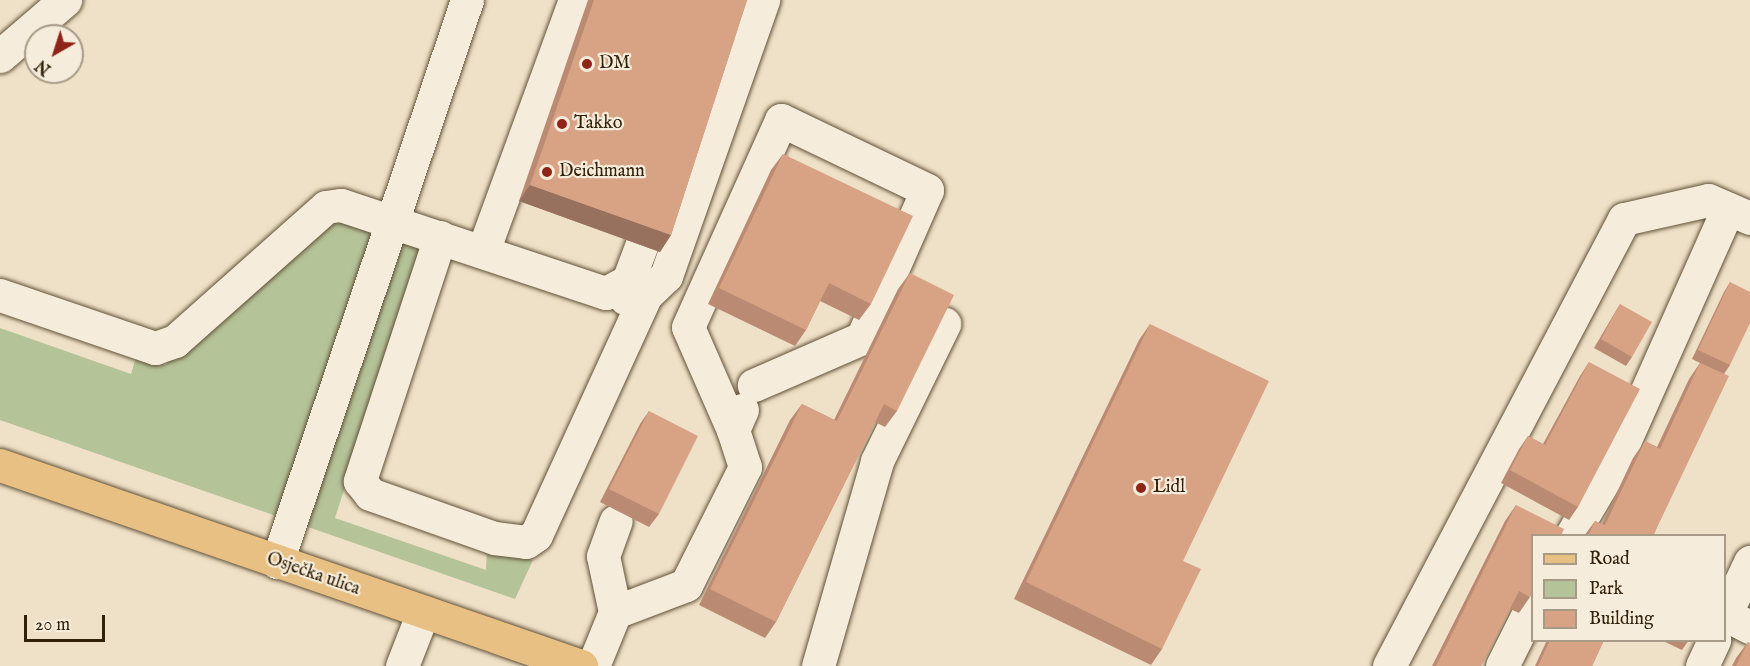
<!DOCTYPE html>
<meta charset="utf-8">
<style>
body{margin:0}
#map{position:relative;width:1750px;height:666px;overflow:hidden;background:#efe1c7;font-family:"IM FELL English",serif}
div>[style]{position:absolute}
[style*='--x']{left:calc(var(--x)*1px);top:calc(var(--y)*1px);width:calc(var(--w)*1px);rotate:calc(var(--a)*1deg)}
.green>*{inset:0;background:#b5c398}
.roads{filter:drop-shadow(0 0 2px #615138) drop-shadow(0 0 2px #615138)}
.minor>*{height:33px;margin:-16.5px;padding:0 16.5px;transform-origin:16.5px;border-radius:16.5px;background:#f5ecdb}
.major>*{height:33px;margin:-16.5px;padding:0 16.5px;transform-origin:16.5px;border-radius:16.5px;background:#e8c084}
.wall>*{inset:0;background:#ba8b72}
.shaded-wall>*{inset:0;background:#97715d}
.building>*{inset:0;background:#d8a285}
.dots>*{width:16px;height:16px;translate:-50% -50%;box-sizing:border-box;border:3px solid #f5ecdb;border-radius:50%}
span{translate:-50% -50%;white-space:nowrap;text-align:center;line-height:1.15;-webkit-text-stroke:4.5px #f5ecdb;paint-order:stroke}
.poi-label{font-size:18px;color:#322108}
.left{translate:0 -50%;text-align:left}
.street-label{font-size:18px;color:#322108}
.legend{position:absolute;left:1531px;top:534px;width:195px;height:108px;box-sizing:border-box;background:#f5ecdb;border:2px solid #a79b87;margin:0;padding:8px 10px;list-style:none;font-size:18px;color:#322108}
.legend li{display:flex;align-items:center;gap:12px;height:30px}
.legend b{width:30px;border:2px solid #a79b87}
.north{position:absolute;left:24px;top:24px;width:60px;height:60px;box-sizing:border-box;background:#f5ecdb;border:2px solid #a79b87;border-radius:50%;rotate:219deg;font-size:16px;font-weight:700;line-height:24px;text-align:center;color:#322108}
.north::after{content:'';display:block;margin:auto;width:21px;height:27px;background:#8f2418;clip-path:polygon(50% 0,100% 100%,50% 72%,0 100%)}
.scale{position:absolute;left:24px;top:615px;width:81px;height:27px;box-sizing:border-box;border:3px solid #322108;border-top:0;padding-left:8px;font-size:18px;line-height:21px;white-space:nowrap;color:#322108;-webkit-text-stroke:4px #f5ecdb;paint-order:stroke}
</style>
<div id="map">
<div class="green">
<i style="clip-path:polygon(332px 216px,423px 245px,335px 518px,486px 570px,487px 547px,533px 560px,515px 599px,0 420px,0 328px,131px 374px,137px 354px,165px 365px)"></i>
</div>
<div class="roads">
<div class="minor">
<i style="--x:0;--y:56;--w:86;--a:-40.7"></i>
<i style="--x:440;--y:237;--w:257;--a:108.2"></i>
<i style="--x:360;--y:481;--w:16;--a:52"></i>
<i style="--x:370;--y:494;--w:132;--a:19.5"></i>
<i style="--x:494;--y:538;--w:32;--a:7"></i>
<i style="--x:526;--y:542;--w:12;--a:-35"></i>
<i style="--x:536;--y:535;--w:264;--a:-65.4"></i>
<i style="--x:483;--y:251;--w:267;--a:-69.9"></i>
<i style="--x:0;--y:295;--w:164;--a:18.9"></i>
<i style="--x:155;--y:348;--w:21;--a:-19"></i>
<i style="--x:175;--y:341;--w:202;--a:-41.6"></i>
<i style="--x:326;--y:207;--w:15;--a:-8"></i>
<i style="--x:341;--y:205;--w:279;--a:18.4"></i>
<i style="--x:606;--y:293;--w:25;--a:-29"></i>
<i style="--x:628;--y:281;--w:82;--a:-69.4"></i>
<i style="--x:625;--y:298;--w:21;--a:-8"></i>
<i style="--x:646;--y:295;--w:28;--a:-44"></i>
<i style="--x:666;--y:276;--w:293;--a:-70.6"></i>
<i style="--x:733;--y:430;--w:112;--a:-113.6"></i>
<i style="--x:688;--y:327;--w:227;--a:-65.8"></i>
<i style="--x:781;--y:120;--w:162;--a:25.6"></i>
<i style="--x:927;--y:190;--w:162;--a:113.7"></i>
<i style="--x:862;--y:338;--w:118;--a:156.5"></i>
<i style="--x:1571;--y:536;--w:88;--a:-59.4"></i>
<i style="--x:1616;--y:460;--w:275;--a:-66"></i>
<i style="--x:277;--y:562;--w:593;--a:-71.32"></i>
<i style="--x:615;--y:612;--w:57;--a:-102.1"></i>
<i style="--x:603;--y:556;--w:37;--a:-70"></i>
<i style="--x:1726;--y:615;--w:27;--a:27"></i>
<i style="--x:1724;--y:617;--w:61;--a:-64.7"></i>
<i style="--x:402;--y:666;--w:58;--a:-68.7"></i>
<i style="--x:593;--y:666;--w:58;--a:-67.8"></i>
<i style="--x:615;--y:612;--w:76;--a:-20.8"></i>
<i style="--x:686;--y:585;--w:132;--a:-63.4"></i>
<i style="--x:745;--y:467;--w:39;--a:-108"></i>
<i style="--x:733;--y:430;--w:22;--a:-66"></i>
<i style="--x:818;--y:666;--w:213;--a:-73.9"></i>
<i style="--x:877;--y:461;--w:153;--a:-63.9"></i>
<i style="--x:1389;--y:666;--w:505;--a:-62.27"></i>
<i style="--x:1624;--y:219;--w:86;--a:-12.7"></i>
<i style="--x:1708;--y:200;--w:46;--a:23.2"></i>
<i style="--x:1502;--y:666;--w:67;--a:-63.4"></i>
<i style="--x:1702;--y:666;--w:29;--a:-65"></i>
</div>
<div class="major">
<i style="--x:0;--y:465;--w:615;--a:19.08"></i>
</div>
</div>
<div class="wall">
<i style="clip-path:polygon(588px 0,747px 0,671px 235px,660px 252px,519px 201px)"></i>
<i style="clip-path:polygon(783px 154px,871px 304px,859px 320px,820px 301px,806px 330px,795px 346px,708px 304px,771px 170px)"></i>
<i style="clip-path:polygon(910px 273px,897px 411px,885px 427px,875px 422px,776px 622px,765px 638px,699px 605px,790px 420px,802px 404px,834px 420px,898px 289px)"></i>
<i style="clip-path:polygon(1730px 282px,1730px 365px,1724px 374px,1653px 536px,1584px 536px,1595px 521px,1602px 524px,1633px 458px,1645px 441px,1657px 447px,1689px 379px,1700px 363px,1692px 359px,1724px 292px)"></i>
<i style="clip-path:polygon(1620px 304px,1632px 357px,1626px 366px,1594px 348px,1614px 314px)"></i>
<i style="clip-path:polygon(1150px 324px,1183px 561px,1162px 649px,1151px 665px,1014px 599px,1139px 340px)"></i>
<i style="clip-path:polygon(1589px 362px,1578px 507px,1569px 520px,1501px 483px,1519px 449px,1528px 436px,1543px 444px,1580px 376px)"></i>
<i style="clip-path:polygon(649px 411px,659px 514px,649px 527px,600px 502px,640px 424px)"></i>
<i style="clip-path:polygon(1516px 505px,1530px 597px,1519px 613px,1510px 609px,1481px 666px,1432px 666px,1505px 521px)"></i>
<i style="clip-path:polygon(1547px 640px,1604px 640px,1592px 666px,1535px 666px)"></i>
<i style="clip-path:polygon(1661px 640px,1689px 640px,1682px 650px)"></i>
<i style="clip-path:polygon(1748px 642px,1750px 666px,1732px 666px,1736px 658px)"></i>
</div>
<div class="shaded-wall">
<i style="clip-path:polygon(530px 185px,671px 235px,660px 252px,519px 201px)"></i>
</div>
<div class="building">
<i style="clip-path:polygon(594px 0,747px 0,671px 235px,530px 185px)"></i>
<i style="clip-path:polygon(783px 154px,913px 216px,871px 304px,829px 283px,806px 330px,719px 288px)"></i>
<i style="clip-path:polygon(910px 273px,954px 295px,897px 411px,884px 404px,776px 622px,710px 589px,802px 404px,837px 421px)"></i>
<i style="clip-path:polygon(1730px 282px,1750px 292px,1750px 323px,1730px 365px,1698px 350px)"></i>
<i style="clip-path:polygon(1620px 304px,1652px 322px,1632px 357px,1601px 339px)"></i>
<i style="clip-path:polygon(1150px 324px,1269px 381px,1183px 561px,1201px 569px,1162px 649px,1026px 582px)"></i>
<i style="clip-path:polygon(1589px 362px,1640px 389px,1578px 507px,1510px 470px,1528px 436px,1545px 445px)"></i>
<i style="clip-path:polygon(1700px 363px,1729px 376px,1653px 536px,1588px 536px,1595px 521px,1605px 525px,1645px 441px,1660px 449px)"></i>
<i style="clip-path:polygon(649px 411px,698px 436px,659px 514px,609px 489px)"></i>
<i style="clip-path:polygon(1516px 505px,1564px 529px,1561px 536px,1533px 536px,1533px 592px,1530px 597px,1519px 591px,1481px 666px,1436px 666px)"></i>
<i style="clip-path:polygon(1550px 640px,1604px 640px,1592px 666px,1538px 666px)"></i>
<i style="clip-path:polygon(1748px 642px,1750px 643px,1750px 666px,1736px 666px)"></i>
</div>
<div class="dots">
<i style="left:587px;top:64px;background:#8f2418"></i>
<i style="left:562px;top:124px;background:#8f2418"></i>
<i style="left:547px;top:172px;background:#8f2418"></i>
<i style="left:1141px;top:488px;background:#8f2418"></i>
</div>
<div class="poi-label">
<span class="left" style="left:599px;top:64px">DM</span>
<span class="left" style="left:574px;top:124px">Takko</span>
<span class="left" style="left:559px;top:172px">Deichmann</span>
<span class="left" style="left:1153px;top:488px">Lidl</span>
</div>
<div class="street-label">
<span style="left:313px;top:575px;rotate:19deg">Osječka ulica</span>
</div>
<ul class="legend">
<li><b style="height:8px;background:#e8c084"></b>Road</li>
<li><b style="height:16px;background:#b5c398"></b>Park</li>
<li><b style="height:16px;background:#d8a285"></b>Building</li>
</ul>
<div class="north">N</div>
<div class="scale">20 m</div>
</div>
